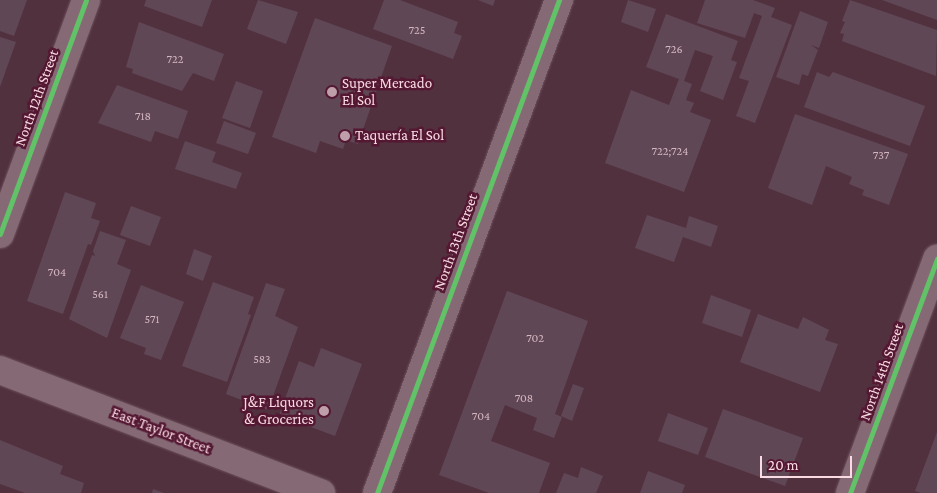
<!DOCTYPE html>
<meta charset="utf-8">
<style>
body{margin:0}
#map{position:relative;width:937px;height:493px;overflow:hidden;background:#52313f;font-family:"Crimson Pro",serif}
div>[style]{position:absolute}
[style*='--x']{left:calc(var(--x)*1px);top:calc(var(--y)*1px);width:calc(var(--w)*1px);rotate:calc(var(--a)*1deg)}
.building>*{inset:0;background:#604755}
.roads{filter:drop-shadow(0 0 1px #6c515b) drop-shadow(0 0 1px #6c515b)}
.minor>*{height:28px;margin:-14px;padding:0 14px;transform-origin:14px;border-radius:14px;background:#856a75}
.tertiary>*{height:28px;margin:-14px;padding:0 14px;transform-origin:14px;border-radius:14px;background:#856a75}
.secondary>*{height:28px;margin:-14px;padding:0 14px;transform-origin:14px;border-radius:14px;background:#856a75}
.cycleway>*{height:5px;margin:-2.5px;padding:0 2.5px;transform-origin:2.5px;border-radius:2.5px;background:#61c268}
.dots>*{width:14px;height:14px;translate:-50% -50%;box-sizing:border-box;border:2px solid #541832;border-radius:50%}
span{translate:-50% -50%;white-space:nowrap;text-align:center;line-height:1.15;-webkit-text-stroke:5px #541832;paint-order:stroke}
.number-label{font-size:12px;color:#d4b6c0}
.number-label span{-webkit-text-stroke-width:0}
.poi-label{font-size:15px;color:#fadbe4}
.left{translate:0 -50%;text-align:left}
.right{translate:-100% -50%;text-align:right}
.street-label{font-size:15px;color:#fadbe4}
.scale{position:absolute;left:760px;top:456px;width:92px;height:22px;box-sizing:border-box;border:2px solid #fadbe4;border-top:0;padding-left:6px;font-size:15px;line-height:18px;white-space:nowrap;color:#fadbe4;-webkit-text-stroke:4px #541832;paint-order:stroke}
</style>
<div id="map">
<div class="building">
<i style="clip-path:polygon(0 0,27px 0,14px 36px,0 31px)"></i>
<i style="clip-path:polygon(146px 0,212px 0,202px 27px,144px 6px)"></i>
<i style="clip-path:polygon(258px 0,298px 12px,286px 44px,247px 29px)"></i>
<i style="clip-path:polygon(384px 0,400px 0,458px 22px,454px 33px,462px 36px,453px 59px,373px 29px)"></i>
<i style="clip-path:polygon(478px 0,495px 0,493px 6px)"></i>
<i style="clip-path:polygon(628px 0,656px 9px,648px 32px,621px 22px)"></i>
<i style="clip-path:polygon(705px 0,753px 0,775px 8px,771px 17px,792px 25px,755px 123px,736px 116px,749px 81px,739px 78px,762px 16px,754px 13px,745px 38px,697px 23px)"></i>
<i style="clip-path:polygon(850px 0,937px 30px,936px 76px,842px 41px,844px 34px,840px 33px,845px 22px,842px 21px)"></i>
<i style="clip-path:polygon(882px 0,937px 0,937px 20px)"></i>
<i style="clip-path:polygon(800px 11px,828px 22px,819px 48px,811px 45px,818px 50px,808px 76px,802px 74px,799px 85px,776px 77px)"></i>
<i style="clip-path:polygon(666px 14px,738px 41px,731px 60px,737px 62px,723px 100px,700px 91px,713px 56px,695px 50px,684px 81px,692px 84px,686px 100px,694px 103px,690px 112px,711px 120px,684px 192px,605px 163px,631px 90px,669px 105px,679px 79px,646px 67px)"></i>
<i style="clip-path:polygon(315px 18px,392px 46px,358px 144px,346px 140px,343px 149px,320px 141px,316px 153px,272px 137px)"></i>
<i style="clip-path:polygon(139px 22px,224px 54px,214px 81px,193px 73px,182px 91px,132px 73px,133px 69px,126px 67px)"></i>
<i style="clip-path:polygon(0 37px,16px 42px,0 87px)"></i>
<i style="clip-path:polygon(817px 72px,829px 77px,833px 72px,925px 106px,910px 146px,804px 107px)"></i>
<i style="clip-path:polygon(236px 81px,263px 91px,250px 128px,222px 118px)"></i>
<i style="clip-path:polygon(117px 85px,188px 111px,178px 139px,155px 131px,151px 142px,98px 123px)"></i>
<i style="clip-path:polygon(795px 114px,908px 154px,889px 205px,862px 195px,864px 190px,849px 184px,852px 177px,826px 166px,812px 205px,768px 188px)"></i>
<i style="clip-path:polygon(224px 121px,256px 133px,248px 154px,216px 143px)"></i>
<i style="clip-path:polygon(185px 141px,216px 152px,212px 162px,242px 173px,236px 189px,175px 169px)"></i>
<i style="clip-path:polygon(65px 192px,96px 203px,91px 218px,100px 221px,91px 245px,88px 244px,63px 314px,27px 301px)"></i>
<i style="clip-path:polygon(131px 206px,161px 217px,150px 246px,120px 235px)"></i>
<i style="clip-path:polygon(647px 215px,686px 228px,689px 216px,718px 226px,711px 247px,683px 237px,674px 262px,635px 248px)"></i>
<i style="clip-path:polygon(100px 231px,126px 240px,117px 264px,131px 270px,107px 338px,69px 319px,92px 255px,95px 256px,93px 251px)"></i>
<i style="clip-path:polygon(194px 249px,212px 256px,203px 281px,186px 274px)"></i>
<i style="clip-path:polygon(213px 282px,254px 297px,248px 314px,251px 315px,227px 382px,182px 366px)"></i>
<i style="clip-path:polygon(266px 283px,285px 289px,275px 316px,298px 327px,268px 410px,226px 394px)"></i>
<i style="clip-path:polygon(141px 285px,184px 302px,161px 360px,144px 354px,146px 348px,120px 338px)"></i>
<i style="clip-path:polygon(507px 291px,588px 321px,555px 414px,562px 417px,554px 438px,533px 430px,537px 418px,505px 405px,491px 441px,550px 463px,539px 493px,489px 493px,439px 475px)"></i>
<i style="clip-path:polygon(711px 295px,751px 310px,742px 337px,702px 323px)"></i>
<i style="clip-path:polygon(758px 314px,798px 329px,803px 317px,829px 330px,825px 340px,838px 344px,820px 392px,740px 362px)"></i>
<i style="clip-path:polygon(321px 348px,362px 364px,335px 436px,279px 415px,299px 361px,314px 367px)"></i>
<i style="clip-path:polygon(573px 384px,584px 388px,572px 421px,561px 416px)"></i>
<i style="clip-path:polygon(723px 409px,803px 438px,785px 486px,705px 457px)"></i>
<i style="clip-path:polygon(668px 413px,708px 428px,698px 455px,658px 441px)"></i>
<i style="clip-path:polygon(937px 432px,937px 493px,921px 493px,915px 491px)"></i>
<i style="clip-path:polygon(0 440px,63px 466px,60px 474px,84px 483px,81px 493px,25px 493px,0 484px)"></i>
<i style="clip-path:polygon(581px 467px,603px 476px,596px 493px,556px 493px,564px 473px,578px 478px)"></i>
<i style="clip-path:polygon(648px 471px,685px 485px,682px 493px,640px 493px)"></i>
<i style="clip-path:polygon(153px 489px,164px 493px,152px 493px)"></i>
</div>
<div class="roads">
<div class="minor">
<i style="--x:850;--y:493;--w:250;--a:-69.6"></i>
</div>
<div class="tertiary">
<i style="--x:0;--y:234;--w:249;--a:-69.8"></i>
</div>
<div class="secondary">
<i style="--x:0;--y:370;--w:344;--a:21"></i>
<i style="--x:377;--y:493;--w:526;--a:-69.74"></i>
</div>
</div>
<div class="cycleway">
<i style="--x:0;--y:234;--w:249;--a:-69.8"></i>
<i style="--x:377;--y:493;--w:526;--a:-69.74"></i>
<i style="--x:850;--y:493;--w:250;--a:-69.6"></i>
</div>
<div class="dots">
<i style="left:332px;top:92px;background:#bfa0aa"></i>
<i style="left:345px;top:136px;background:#bfa0aa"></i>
<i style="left:324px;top:411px;background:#bfa0aa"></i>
</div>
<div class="number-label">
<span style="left:417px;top:31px">725</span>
<span style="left:674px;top:50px">726</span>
<span style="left:175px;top:60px">722</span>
<span style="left:143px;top:117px">718</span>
<span style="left:670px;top:152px">722;724</span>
<span style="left:881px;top:156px">737</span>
<span style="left:57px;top:273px">704</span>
<span style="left:100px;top:295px">561</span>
<span style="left:152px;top:320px">571</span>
<span style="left:535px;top:339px">702</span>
<span style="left:262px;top:360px">583</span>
<span style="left:524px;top:399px">708</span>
<span style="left:481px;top:417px">704</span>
</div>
<div class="poi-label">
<span class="left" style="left:342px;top:92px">Super Mercado<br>El Sol</span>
<span class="left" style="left:355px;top:136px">Taquería El Sol</span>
<span class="right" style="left:314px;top:411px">J&amp;F Liquors<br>&amp; Groceries</span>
</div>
<div class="street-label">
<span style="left:37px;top:98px;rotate:-70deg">North 12th Street</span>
<span style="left:456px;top:242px;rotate:-70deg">North 13th Street</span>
<span style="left:882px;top:372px;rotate:-70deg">North 14th Street</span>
<span style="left:161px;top:431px;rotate:21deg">East Taylor Street</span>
</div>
<div class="scale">20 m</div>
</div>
